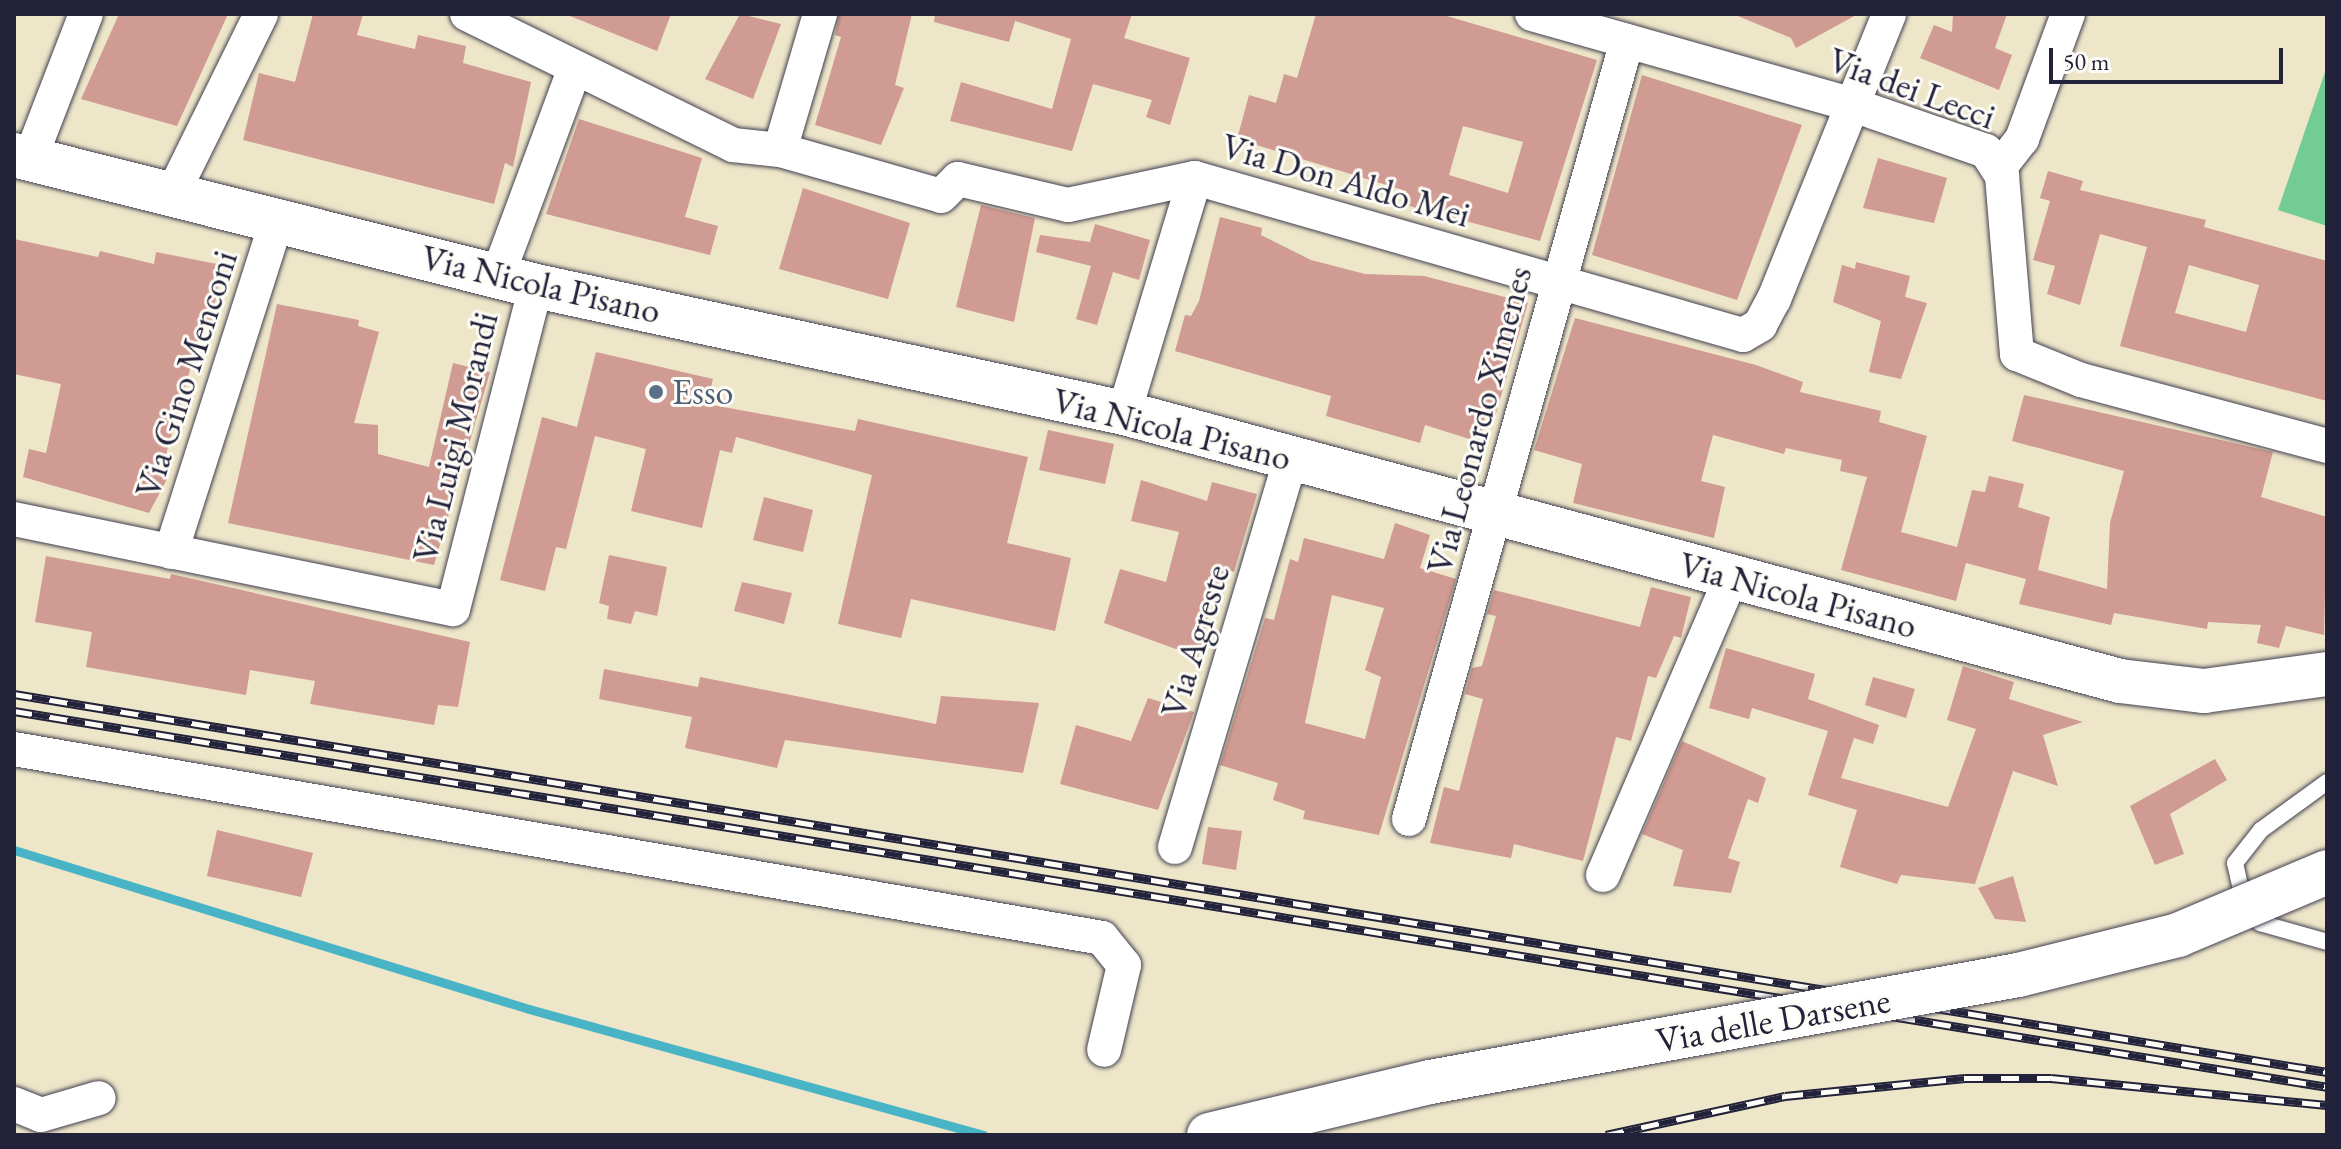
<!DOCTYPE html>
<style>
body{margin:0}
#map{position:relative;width:2341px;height:1149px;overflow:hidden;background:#eee6c9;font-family:"EB Garamond",serif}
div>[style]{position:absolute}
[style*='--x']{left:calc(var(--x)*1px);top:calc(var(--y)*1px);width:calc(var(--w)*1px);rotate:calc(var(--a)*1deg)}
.green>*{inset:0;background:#72cc93}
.stream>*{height:9px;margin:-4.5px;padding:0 4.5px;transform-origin:4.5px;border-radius:4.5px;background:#48b4c5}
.building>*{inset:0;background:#d09b92}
.roads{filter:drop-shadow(0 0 2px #413f50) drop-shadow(0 0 2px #413f50)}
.lane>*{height:16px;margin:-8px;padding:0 8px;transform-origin:8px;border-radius:8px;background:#fff}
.street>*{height:34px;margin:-17px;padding:0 17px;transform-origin:17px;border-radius:17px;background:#fff}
.secondary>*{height:44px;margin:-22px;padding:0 22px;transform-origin:22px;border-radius:22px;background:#fff}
.rail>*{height:9px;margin-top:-4.5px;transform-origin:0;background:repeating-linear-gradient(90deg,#fdfcf7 0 18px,#22223b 0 36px);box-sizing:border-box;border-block:2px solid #22223b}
.bridges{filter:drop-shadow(0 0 2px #413f50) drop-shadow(0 0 2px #413f50)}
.secondary-bridge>*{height:44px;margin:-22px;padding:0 22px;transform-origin:22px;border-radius:22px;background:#fff}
.dots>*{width:22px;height:22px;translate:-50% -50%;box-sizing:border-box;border:4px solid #fdfcf7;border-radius:50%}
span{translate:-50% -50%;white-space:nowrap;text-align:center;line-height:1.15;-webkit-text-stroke:6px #fdfcf7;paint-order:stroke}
.street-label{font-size:36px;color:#22223b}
.service-label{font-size:36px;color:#4e5e75}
.left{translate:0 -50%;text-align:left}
.frame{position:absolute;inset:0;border:16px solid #22223b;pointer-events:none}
.scale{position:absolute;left:2049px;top:48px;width:234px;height:36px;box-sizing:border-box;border:4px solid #22223b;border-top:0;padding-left:10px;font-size:24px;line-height:28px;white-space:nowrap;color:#22223b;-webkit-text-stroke:6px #fdfcf7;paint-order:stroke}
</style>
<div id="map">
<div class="green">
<i style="clip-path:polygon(2327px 66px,2327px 226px,2278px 210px)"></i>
</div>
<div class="stream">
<i style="--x:14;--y:850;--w:539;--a:17.16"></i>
<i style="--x:529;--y:1009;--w:472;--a:15.5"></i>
</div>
<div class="building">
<i style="clip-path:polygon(119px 14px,228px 14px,177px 126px,81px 99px)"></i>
<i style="clip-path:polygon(313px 14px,363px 14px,357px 35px,415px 49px,418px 35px,466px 46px,463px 63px,531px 82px,513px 167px,505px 163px,494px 204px,243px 140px,259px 73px,295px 82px)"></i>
<i style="clip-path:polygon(565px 14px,671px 14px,657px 51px)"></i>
<i style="clip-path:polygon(740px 14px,781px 24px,753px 99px,705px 79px)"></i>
<i style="clip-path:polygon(839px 14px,912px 14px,895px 85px,904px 88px,881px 145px,815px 125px,841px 37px,835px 35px)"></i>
<i style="clip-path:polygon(935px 14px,1132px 14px,1124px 38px,1190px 58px,1170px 125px,1146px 117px,1152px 100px,1093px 84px,1072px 151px,950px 121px,961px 82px,1052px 109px,1071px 39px,1015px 21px,1009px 42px,934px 22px)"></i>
<i style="clip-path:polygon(evenodd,1316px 14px,1440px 14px,1597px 60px,1540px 241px,1402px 204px,1406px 191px,1237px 139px,1249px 95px,1276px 103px,1284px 74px,1297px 78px,1316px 14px,1463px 126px,1523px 142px,1508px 193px,1449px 175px,1463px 126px)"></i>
<i style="clip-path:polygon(1733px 14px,1858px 14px,1796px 48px,1791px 38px)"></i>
<i style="clip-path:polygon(1953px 14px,2007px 14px,1995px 48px,2012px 55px,1999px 90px,1920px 58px,1934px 25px,1952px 32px)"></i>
<i style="clip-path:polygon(1642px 75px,1802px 125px,1737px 300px,1592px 255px)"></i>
<i style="clip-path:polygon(579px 119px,702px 158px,685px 217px,718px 226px,710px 255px,546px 214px)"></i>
<i style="clip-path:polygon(1878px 158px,1947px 178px,1934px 223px,1863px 208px)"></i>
<i style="clip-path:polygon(evenodd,2048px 171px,2083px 181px,2080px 190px,2206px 220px,2204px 227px,2327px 261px,2327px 401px,2120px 346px,2147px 247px,2100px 234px,2080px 305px,2047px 294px,2055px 266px,2033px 260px,2050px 201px,2040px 198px,2048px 171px,2189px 265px,2259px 285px,2246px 332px,2175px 313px,2189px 265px)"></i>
<i style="clip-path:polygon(803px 188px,910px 223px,888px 299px,779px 269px)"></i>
<i style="clip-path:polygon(981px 205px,1035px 218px,1014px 322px,956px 307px)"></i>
<i style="clip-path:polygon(1220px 217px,1262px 228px,1261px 235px,1311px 260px,1365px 274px,1424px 276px,1528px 303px,1494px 420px,1485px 417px,1479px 442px,1425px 425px,1420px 443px,1326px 416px,1331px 396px,1175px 351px,1185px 315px,1191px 316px,1199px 301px)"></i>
<i style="clip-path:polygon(1095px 224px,1150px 240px,1139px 280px,1113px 272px,1097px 325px,1076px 319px,1091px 266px,1036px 252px,1040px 235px,1090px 242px)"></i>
<i style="clip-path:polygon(14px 239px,98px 257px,100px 251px,154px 264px,156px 252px,222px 265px,210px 329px,202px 327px,160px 476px,167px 479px,149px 513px,23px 477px,29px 449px,46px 453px,61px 384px,14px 374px)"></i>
<i style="clip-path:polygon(1856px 262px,1910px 276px,1905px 297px,1927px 303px,1901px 379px,1869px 372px,1881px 321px,1833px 302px,1842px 265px,1855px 269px)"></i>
<i style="clip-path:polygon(277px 304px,359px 320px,358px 326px,379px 332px,354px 423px,378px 425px,378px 454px,429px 467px,453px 363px,490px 372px,434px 565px,228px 523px)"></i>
<i style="clip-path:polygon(1575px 318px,1756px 365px,1803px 382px,1800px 392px,1881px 411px,1879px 422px,1927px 436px,1901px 532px,1957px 547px,1972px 490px,1985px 492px,1989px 476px,2024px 484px,2018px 507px,2050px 517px,2038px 570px,2107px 589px,2110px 523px,2124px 471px,2012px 441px,2024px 395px,2273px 452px,2261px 497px,2327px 517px,2324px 635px,2286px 626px,2279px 648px,2257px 643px,2261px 625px,2208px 622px,2207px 629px,2114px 613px,2111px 625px,2019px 604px,2026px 579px,1966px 563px,1956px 601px,1841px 570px,1867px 477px,1840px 471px,1842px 460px,1786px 448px,1784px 454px,1713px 435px,1701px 481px,1725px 487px,1714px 538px,1573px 503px,1582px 464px,1534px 450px)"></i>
<i style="clip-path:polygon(596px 352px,713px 379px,707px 404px,855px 431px,858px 419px,1028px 457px,1007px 543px,1071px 558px,1055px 631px,911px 599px,901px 638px,838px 624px,872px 475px,736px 437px,732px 453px,720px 450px,702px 528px,631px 511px,646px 449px,595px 436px,566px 549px,556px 547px,545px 591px,500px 580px,542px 417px,577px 427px)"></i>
<i style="clip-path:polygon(1048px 430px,1114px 444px,1105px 484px,1039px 470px)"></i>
<i style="clip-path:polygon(1141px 480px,1207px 501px,1212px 482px,1257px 494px,1234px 572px,1227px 570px,1216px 589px,1198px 657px,1104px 623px,1120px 569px,1166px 582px,1179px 532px,1131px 521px)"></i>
<i style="clip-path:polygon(764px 497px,813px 510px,803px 552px,753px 540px)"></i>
<i style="clip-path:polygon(evenodd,1395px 523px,1430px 535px,1420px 568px,1456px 579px,1379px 835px,1303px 819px,1305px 811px,1273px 800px,1278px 783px,1220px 765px,1265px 618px,1274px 620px,1290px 559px,1298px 562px,1304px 538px,1384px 559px,1395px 523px,1332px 595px,1384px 608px,1365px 670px,1381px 677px,1365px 739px,1305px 723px,1332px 595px)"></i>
<i style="clip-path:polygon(609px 555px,667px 567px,657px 616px,635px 611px,631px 624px,607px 619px,609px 606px,599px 603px)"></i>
<i style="clip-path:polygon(46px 556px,170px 579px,171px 574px,470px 642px,458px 707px,438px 705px,434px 725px,310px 704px,315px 681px,250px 670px,246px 695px,86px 667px,92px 632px,35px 622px)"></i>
<i style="clip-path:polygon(742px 582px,792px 593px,784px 624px,734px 611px)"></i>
<i style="clip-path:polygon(1651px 587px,1691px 597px,1681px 638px,1674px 636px,1656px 678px,1648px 676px,1631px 741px,1616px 737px,1583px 861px,1514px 844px,1511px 858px,1430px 843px,1444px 787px,1459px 791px,1483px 699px,1465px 694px,1472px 668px,1482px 666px,1496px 616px,1487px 614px,1494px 590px,1640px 627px)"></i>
<i style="clip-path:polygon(1726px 648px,1815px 674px,1808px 699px,1879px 725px,1873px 744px,1854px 738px,1841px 778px,1948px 807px,1976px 729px,1947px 720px,1963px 666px,2014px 682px,2009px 699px,2083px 722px,2043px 735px,2058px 786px,2013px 771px,1975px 884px,1901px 875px,1897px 884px,1840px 867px,1857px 810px,1808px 795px,1828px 731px,1752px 708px,1749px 719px,1709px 708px)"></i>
<i style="clip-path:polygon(604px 669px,698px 687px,700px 677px,936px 724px,941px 696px,1039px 703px,1023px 773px,785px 740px,777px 768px,685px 748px,692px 717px,599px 699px)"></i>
<i style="clip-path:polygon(1873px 677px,1915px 689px,1906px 718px,1865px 705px)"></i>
<i style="clip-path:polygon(1148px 698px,1194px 712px,1158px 810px,1060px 784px,1076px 725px,1131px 741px)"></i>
<i style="clip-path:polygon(1682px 741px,1766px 778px,1758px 803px,1748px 799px,1728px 858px,1740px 862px,1731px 893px,1673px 886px,1683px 850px,1642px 834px)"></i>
<i style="clip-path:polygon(2215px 759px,2227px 780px,2170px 814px,2184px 854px,2155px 865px,2130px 806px)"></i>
<i style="clip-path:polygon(1208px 827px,1242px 831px,1236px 870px,1202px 864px)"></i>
<i style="clip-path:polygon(217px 830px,313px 853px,301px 897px,207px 876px)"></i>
<i style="clip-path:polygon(2013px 876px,2026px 922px,1995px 919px,1978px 888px)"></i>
</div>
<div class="roads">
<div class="lane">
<i style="--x:2327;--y:782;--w:82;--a:144"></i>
<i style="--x:2261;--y:830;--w:42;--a:128.2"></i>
<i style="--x:2235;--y:863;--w:41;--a:77.3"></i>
<i style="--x:2244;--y:903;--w:26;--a:51"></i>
<i style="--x:2260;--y:923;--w:70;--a:15.8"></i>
</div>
<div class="street">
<i style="--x:467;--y:14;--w:297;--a:26.2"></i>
<i style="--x:733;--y:145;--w:47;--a:6.1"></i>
<i style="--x:780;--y:150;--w:167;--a:15.9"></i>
<i style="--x:941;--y:196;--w:24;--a:-45"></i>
<i style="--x:958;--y:179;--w:113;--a:13.3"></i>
<i style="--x:1068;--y:205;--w:130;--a:-12"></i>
<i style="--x:1195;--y:178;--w:570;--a:15.99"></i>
<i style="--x:1743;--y:335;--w:20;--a:-30"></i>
<i style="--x:1760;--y:325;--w:30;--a:-62"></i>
<i style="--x:1774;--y:299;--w:307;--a:-68"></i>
<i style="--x:1532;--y:14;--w:334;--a:15.8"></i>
<i style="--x:1853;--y:105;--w:141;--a:19.1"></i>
<i style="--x:1986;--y:151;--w:30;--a:57"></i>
<i style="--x:2002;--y:176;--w:179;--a:85.2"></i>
<i style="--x:2017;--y:354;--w:69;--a:22.1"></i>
<i style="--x:2081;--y:380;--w:255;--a:15"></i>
<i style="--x:780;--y:150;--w:142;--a:-73.6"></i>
<i style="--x:30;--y:159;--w:155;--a:-68.9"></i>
<i style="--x:2000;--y:167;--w:36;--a:-52"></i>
<i style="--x:2022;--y:139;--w:133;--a:-69.8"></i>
<i style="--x:173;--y:193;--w:199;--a:-63.8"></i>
<i style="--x:498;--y:275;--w:221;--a:-69.6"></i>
<i style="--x:1124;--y:413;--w:245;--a:-73.2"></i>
<i style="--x:14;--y:519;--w:448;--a:11.6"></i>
<i style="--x:453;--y:609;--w:333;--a:-75.6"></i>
<i style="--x:171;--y:552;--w:349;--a:-72.3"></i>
<i style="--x:14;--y:749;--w:1104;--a:9.85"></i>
<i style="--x:1102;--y:938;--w:35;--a:51"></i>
<i style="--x:1124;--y:965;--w:87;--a:103.2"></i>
<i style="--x:1409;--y:819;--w:808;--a:-74.35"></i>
<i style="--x:1175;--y:847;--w:405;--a:-73.4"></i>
<i style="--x:1603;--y:875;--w:323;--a:-66.7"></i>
<i style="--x:14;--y:1104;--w:29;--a:22"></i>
<i style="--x:41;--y:1115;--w:60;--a:-16.3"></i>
</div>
<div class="secondary">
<i style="--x:14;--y:155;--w:538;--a:14.09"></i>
<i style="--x:536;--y:286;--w:602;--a:12.19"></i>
<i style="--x:1124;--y:413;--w:1031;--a:15.06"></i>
<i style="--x:2120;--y:681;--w:85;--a:6.8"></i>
<i style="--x:2204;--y:691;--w:124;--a:-7.9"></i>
</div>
</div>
<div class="rail">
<i style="--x:14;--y:694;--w:2344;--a:9.28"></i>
<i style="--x:14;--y:711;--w:2343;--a:9.23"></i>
<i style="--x:1606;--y:1135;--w:183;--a:-12.3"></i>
<i style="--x:1785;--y:1096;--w:181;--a:-5.7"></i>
<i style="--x:1965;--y:1078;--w:86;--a:0"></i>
<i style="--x:2051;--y:1078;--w:277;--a:5.6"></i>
</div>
<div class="bridges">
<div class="secondary-bridge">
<i style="--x:1209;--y:1135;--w:227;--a:-13.5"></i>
<i style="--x:1430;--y:1082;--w:598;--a:-10.31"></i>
<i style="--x:2018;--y:975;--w:165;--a:-14"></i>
<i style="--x:2178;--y:935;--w:162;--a:-22.9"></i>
</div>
</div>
<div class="dots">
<i style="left:656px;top:392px;background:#5c6f8a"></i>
</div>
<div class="street-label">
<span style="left:1912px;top:88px;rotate:20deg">Via dei Lecci</span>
<span style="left:1346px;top:180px;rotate:16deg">Via Don Aldo Mei</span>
<span style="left:541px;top:284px;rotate:13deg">Via Nicola Pisano</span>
<span style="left:186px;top:374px;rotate:-72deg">Via Gino Menconi</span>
<span style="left:1479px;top:420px;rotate:-75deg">Via Leonardo Ximenes</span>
<span style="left:1172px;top:429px;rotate:14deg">Via Nicola Pisano</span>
<span style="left:455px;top:437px;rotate:-76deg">Via Luigi Morandi</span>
<span style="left:1798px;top:595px;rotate:15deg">Via Nicola Pisano</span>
<span style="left:1195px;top:641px;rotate:-73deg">Via Agreste</span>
<span style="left:1773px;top:1020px;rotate:-10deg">Via delle Darsene</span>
</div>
<div class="service-label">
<span class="left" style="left:672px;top:392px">Esso</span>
</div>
<div class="frame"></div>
<div class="scale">50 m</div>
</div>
